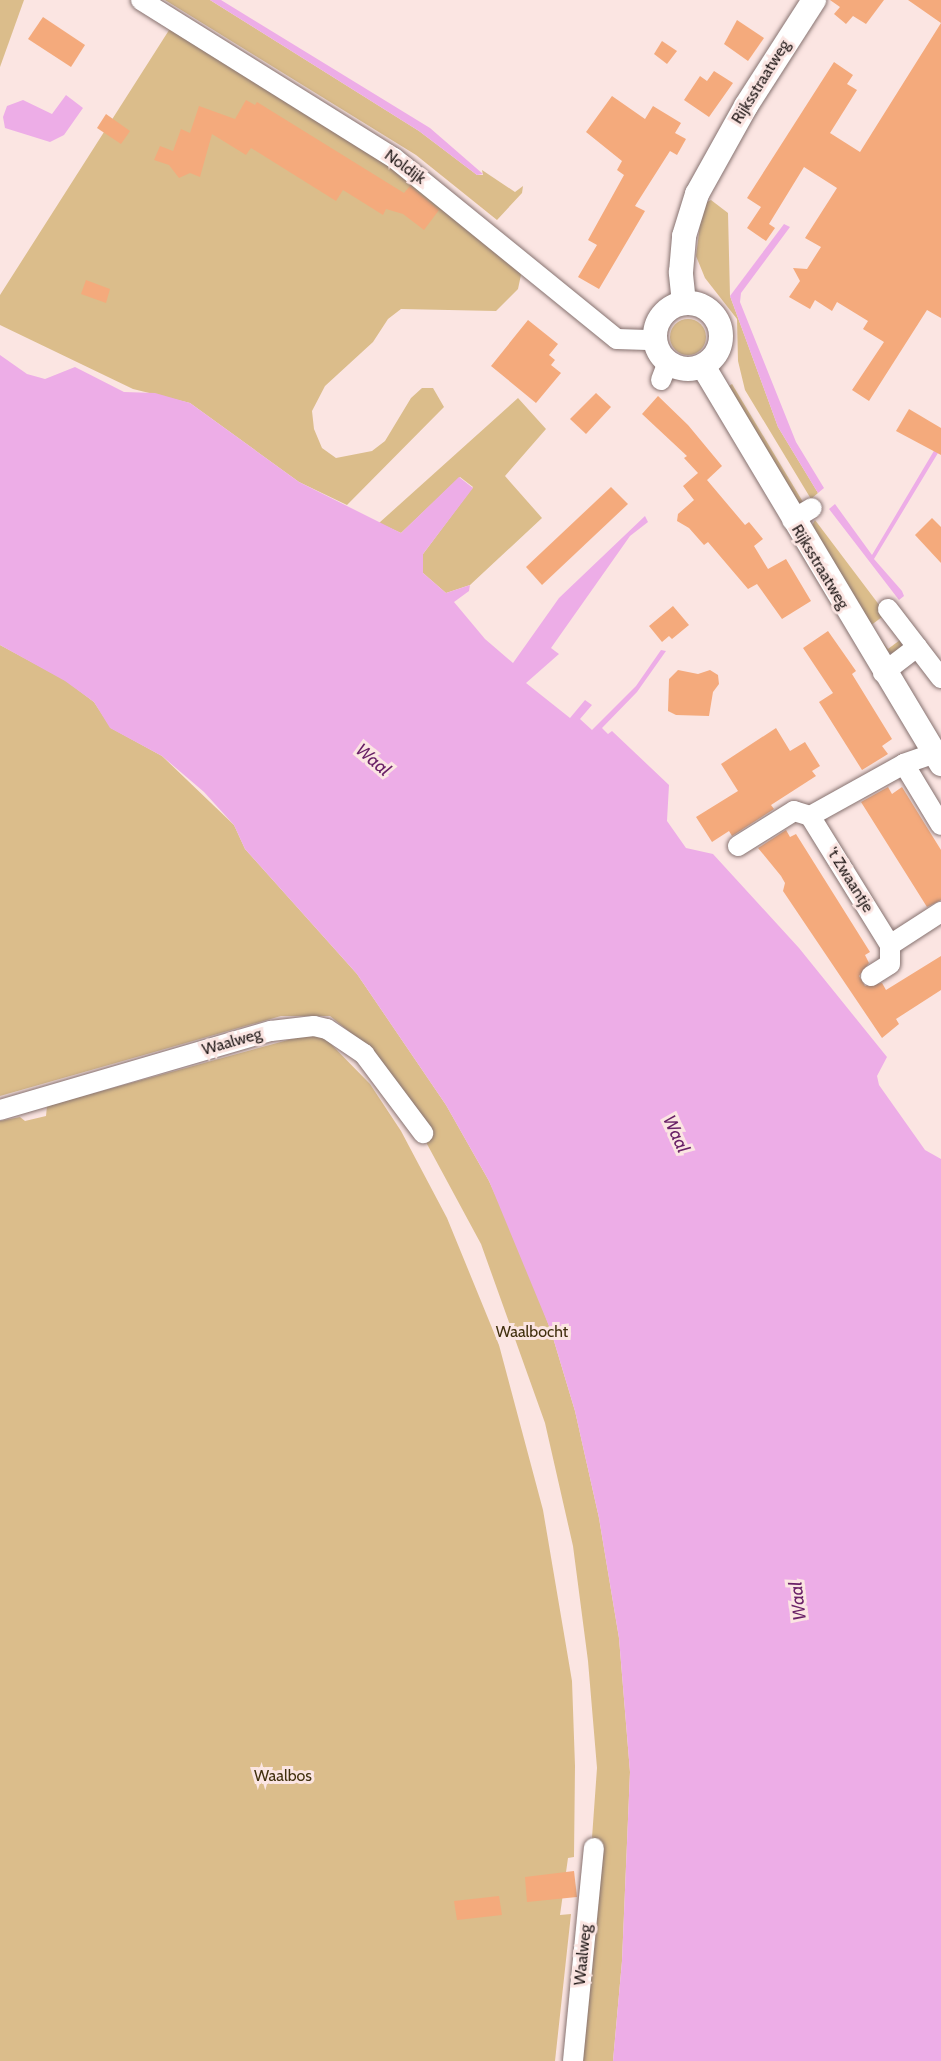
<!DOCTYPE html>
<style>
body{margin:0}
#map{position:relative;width:941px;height:2061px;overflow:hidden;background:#fbe5e2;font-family:Cabin,sans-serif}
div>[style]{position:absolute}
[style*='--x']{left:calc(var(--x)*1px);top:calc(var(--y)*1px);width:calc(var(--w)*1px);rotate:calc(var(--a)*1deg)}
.green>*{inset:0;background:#dbbd8b}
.round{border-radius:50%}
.water>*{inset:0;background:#edade7}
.building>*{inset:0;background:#f4aa7c}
.roads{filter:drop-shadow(0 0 2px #867270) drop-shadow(0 0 2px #867270)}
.minor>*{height:20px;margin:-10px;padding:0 10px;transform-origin:10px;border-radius:10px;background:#fff}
.tertiary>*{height:24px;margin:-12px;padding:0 12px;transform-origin:12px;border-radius:12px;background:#fff}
.tertiary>.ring{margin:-12px;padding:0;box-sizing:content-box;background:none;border:24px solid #fff;border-radius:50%}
span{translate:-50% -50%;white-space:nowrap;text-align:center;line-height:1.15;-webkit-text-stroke:6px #fbe5e2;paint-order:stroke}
.street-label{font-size:16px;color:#211918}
.park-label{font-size:16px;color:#41300e}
.water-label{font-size:18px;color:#692066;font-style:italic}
</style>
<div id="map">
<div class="green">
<i style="clip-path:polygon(0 0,24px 0,0 67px)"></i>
<i style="clip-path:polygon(165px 0,210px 0,419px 131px,477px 175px,483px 175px,482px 170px,515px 192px,523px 186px,522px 193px,497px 220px,416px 155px)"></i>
<i style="clip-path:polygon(171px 27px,385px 158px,522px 270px,518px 289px,496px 311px,401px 309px,388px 319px,373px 342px,325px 386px,312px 411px,314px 429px,322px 448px,336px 458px,372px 451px,385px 441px,411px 398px,422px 388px,433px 388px,444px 407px,347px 505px,299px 482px,190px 403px,133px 389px,0 325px,0 295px)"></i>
<i style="clip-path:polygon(711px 200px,728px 213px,730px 296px,778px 427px,818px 493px,811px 499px,745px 390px,738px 361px,737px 319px,705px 278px,696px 256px,701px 217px,705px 203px)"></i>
<i class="round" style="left:670px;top:319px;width:36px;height:36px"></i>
<i style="clip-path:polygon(732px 384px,803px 502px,803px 504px,796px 503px,725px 389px)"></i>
<i style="clip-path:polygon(518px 398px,546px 429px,505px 476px,542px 518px,470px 585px,446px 593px,423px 573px,423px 554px,473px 487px,460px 477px,401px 533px,379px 523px)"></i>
<i style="clip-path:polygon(815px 520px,886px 614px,870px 626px,888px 649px,900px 640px,903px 648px,893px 654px,878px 647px,809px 531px)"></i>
<i style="clip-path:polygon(0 645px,65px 680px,94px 702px,111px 728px,162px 756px,234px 825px,245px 849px,357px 974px,446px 1105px,489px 1181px,520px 1249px,551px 1331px,575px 1411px,599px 1518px,619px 1638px,630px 1772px,622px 1961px,613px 2061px,576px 2061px,597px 1768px,588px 1661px,573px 1546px,545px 1423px,481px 1244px,400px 1094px,362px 1042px,330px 1016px,281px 1016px,0 1096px)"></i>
<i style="clip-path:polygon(310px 1034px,323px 1036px,370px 1084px,401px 1131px,447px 1218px,499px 1345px,543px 1510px,572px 1681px,575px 1766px,574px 1857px,568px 1858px,560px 1915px,571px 1914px,555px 2061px,0 2061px,0 1121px,20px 1117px,25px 1121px,46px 1116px,47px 1106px)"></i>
</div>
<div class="water">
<i style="clip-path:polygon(210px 0,221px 0,430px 128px,483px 174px,477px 175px,419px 131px)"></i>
<i style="clip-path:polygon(66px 95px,83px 108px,64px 135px,50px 142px,5px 128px,3px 117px,7px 106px,23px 100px,52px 114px)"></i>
<i style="clip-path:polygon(784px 224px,790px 227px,741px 293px,740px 302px,796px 442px,824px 488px,818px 493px,778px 427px,730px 296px)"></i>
<i style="clip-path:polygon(0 355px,27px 374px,45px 379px,75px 367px,124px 392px,155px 393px,190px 403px,299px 482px,401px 533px,459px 477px,473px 488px,423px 554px,423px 573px,446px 593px,470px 585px,469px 591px,454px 602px,485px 639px,513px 663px,559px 598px,645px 516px,648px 522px,630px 536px,551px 648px,559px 654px,526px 683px,570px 718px,585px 700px,592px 705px,580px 719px,592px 730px,636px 686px,661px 650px,666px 651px,637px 692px,602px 728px,608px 734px,612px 731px,669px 785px,667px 821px,686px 848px,713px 854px,799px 948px,887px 1057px,877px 1076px,879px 1085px,925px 1150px,941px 1159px,941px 2061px,613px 2061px,622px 1961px,630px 1772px,619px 1638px,599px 1518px,575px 1411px,551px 1331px,489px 1181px,446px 1105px,357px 974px,245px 849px,234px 825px,204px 792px,162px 756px,110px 728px,94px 702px,65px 681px,0 645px)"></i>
<i style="clip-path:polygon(941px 439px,941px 448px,874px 559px,902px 591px,904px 596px,899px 600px,829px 509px,835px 504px,872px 555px)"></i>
</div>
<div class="building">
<i style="clip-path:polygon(830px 0,884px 0,866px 24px,853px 16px,846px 24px,834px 14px,840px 7px)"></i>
<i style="clip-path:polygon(908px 0,941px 0,941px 318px,927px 310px,869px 401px,852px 390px,884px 342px,863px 329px,868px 321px,837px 302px,832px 311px,815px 300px,810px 309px,789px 297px,800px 281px,793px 268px,807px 269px,821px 247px,805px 238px,837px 188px,804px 167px,769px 224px,775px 228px,766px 241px,747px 228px,761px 207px,747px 198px,834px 62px,853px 75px,847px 84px,857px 90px,830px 133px,860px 152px,941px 23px)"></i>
<i style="clip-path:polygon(43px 17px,85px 45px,71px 67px,28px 39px)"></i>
<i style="clip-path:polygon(737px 20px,764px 38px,748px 61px,724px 44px)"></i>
<i style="clip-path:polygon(662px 41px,677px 51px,667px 64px,654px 54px)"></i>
<i style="clip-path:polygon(714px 71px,733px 83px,709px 117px,684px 100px,700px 76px,707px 81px)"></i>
<i style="clip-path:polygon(612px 96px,645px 119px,653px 106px,681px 123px,675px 133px,686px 139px,677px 155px,670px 151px,635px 206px,645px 211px,599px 289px,578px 277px,597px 245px,588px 240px,624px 175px,617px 170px,622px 161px,586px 132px)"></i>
<i style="clip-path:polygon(246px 100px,255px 105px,257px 102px,404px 193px,410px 186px,439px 210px,424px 230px,403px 214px,386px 209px,383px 215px,343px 190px,336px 201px,251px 148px,246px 155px,212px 134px,200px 177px,190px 173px,179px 178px,169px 165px,154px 160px,160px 146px,173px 151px,181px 129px,190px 133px,199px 106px,235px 119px)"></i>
<i style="clip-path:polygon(106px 114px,130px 131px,121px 144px,97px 128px)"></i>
<i style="clip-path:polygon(86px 280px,110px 289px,106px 303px,81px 294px)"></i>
<i style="clip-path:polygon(528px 320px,558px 344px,549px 355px,555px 360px,551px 365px,561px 373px,536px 403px,491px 366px)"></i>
<i style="clip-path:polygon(596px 393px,611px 407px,586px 434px,570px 419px)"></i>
<i style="clip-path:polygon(658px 396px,688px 425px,722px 466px,707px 480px,745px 525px,749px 522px,763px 539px,754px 546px,768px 569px,786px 559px,811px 601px,782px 619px,757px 584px,748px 589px,708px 542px,704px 545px,689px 528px,677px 521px,678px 514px,694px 500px,683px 486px,698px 473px,684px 458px,687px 456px,642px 414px)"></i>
<i style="clip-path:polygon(909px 409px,941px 428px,941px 455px,896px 431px)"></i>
<i style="clip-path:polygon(611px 487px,628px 504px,542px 585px,526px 567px)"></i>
<i style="clip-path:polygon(932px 518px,941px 527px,941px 563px,915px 535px)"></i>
<i style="clip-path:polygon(673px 606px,689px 625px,672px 639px,669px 636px,662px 642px,649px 626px)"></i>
<i style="clip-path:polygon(828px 631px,856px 671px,852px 674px,892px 739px,882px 746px,888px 754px,862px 770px,819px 702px,833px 693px,803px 648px)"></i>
<i style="clip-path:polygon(678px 670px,698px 674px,710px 670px,718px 675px,719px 684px,713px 692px,709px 716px,676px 715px,668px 711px,669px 679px)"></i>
<i style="clip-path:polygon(776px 728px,790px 751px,805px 742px,820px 766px,812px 771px,816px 776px,771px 805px,774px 809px,732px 836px,729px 831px,712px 842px,696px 817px,738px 791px,721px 764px)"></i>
<i style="clip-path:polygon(888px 787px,892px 794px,902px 787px,941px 850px,941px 900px,927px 907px,861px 802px)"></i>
<i style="clip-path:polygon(786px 830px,790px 837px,796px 834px,870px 952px,865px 955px,869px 963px,859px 976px,865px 986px,882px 983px,886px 990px,941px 956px,941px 990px,896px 1019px,899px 1024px,882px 1038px,783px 891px,785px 883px,781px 876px,758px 848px)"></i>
<i style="clip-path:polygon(574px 1871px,577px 1897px,527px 1902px,525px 1877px)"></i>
<i style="clip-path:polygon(499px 1896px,502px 1915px,457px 1920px,454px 1901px)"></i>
</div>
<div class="roads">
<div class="minor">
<i style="--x:141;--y:0;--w:298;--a:32"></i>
<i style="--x:394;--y:158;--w:287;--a:39.1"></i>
<i style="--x:617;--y:339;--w:38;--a:2"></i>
<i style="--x:661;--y:380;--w:19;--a:-69"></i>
<i style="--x:792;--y:520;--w:23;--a:-31"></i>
<i style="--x:888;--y:609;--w:87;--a:52.5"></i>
<i style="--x:883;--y:673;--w:43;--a:-37.4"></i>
<i style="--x:941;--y:751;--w:39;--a:161"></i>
<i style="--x:904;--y:764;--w:107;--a:151"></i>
<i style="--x:810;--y:816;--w:152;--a:58.2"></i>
<i style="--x:890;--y:945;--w:61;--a:-32.9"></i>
<i style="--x:904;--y:764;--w:71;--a:58.8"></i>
<i style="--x:738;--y:846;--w:66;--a:-32"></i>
<i style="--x:794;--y:811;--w:17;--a:17"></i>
<i style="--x:871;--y:976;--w:22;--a:-32"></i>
<i style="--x:890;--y:964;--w:19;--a:-90"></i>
<i style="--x:0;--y:1110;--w:282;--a:-16.3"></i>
<i style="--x:271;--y:1031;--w:43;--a:-6.6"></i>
<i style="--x:314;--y:1026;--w:13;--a:13"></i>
<i style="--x:327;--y:1029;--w:45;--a:34"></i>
<i style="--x:364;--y:1054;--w:99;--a:53.2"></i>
<i style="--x:573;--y:2061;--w:214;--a:-84.4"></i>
</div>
<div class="tertiary">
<i class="ring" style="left:655px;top:303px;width:42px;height:42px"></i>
<i style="--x:684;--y:303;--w:31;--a:-96"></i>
<i style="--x:681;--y:272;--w:36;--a:-85"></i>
<i style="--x:684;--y:236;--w:44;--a:-72.8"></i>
<i style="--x:697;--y:194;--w:101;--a:-60.9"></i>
<i style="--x:746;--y:106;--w:126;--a:-57.3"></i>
<i style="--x:703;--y:366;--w:464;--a:59.1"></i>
</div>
</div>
<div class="street-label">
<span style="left:761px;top:82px;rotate:-58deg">Rijksstraatweg</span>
<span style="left:405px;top:167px;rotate:36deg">Noldijk</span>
<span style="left:820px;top:567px;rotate:59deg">Rijksstraatweg</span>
<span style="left:850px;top:880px;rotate:58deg">'t Zwaantje</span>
<span style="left:232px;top:1042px;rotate:-16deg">Waalweg</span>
<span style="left:583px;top:1955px;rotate:-84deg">Waalweg</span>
</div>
<div class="park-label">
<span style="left:532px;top:1332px">Waalbocht</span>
<span style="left:283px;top:1776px">Waalbos</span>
</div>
<div class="water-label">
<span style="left:373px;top:760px;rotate:40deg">Waal</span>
<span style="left:676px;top:1134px;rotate:65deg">Waal</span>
<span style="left:798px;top:1601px;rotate:-97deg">Waal</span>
</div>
</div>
